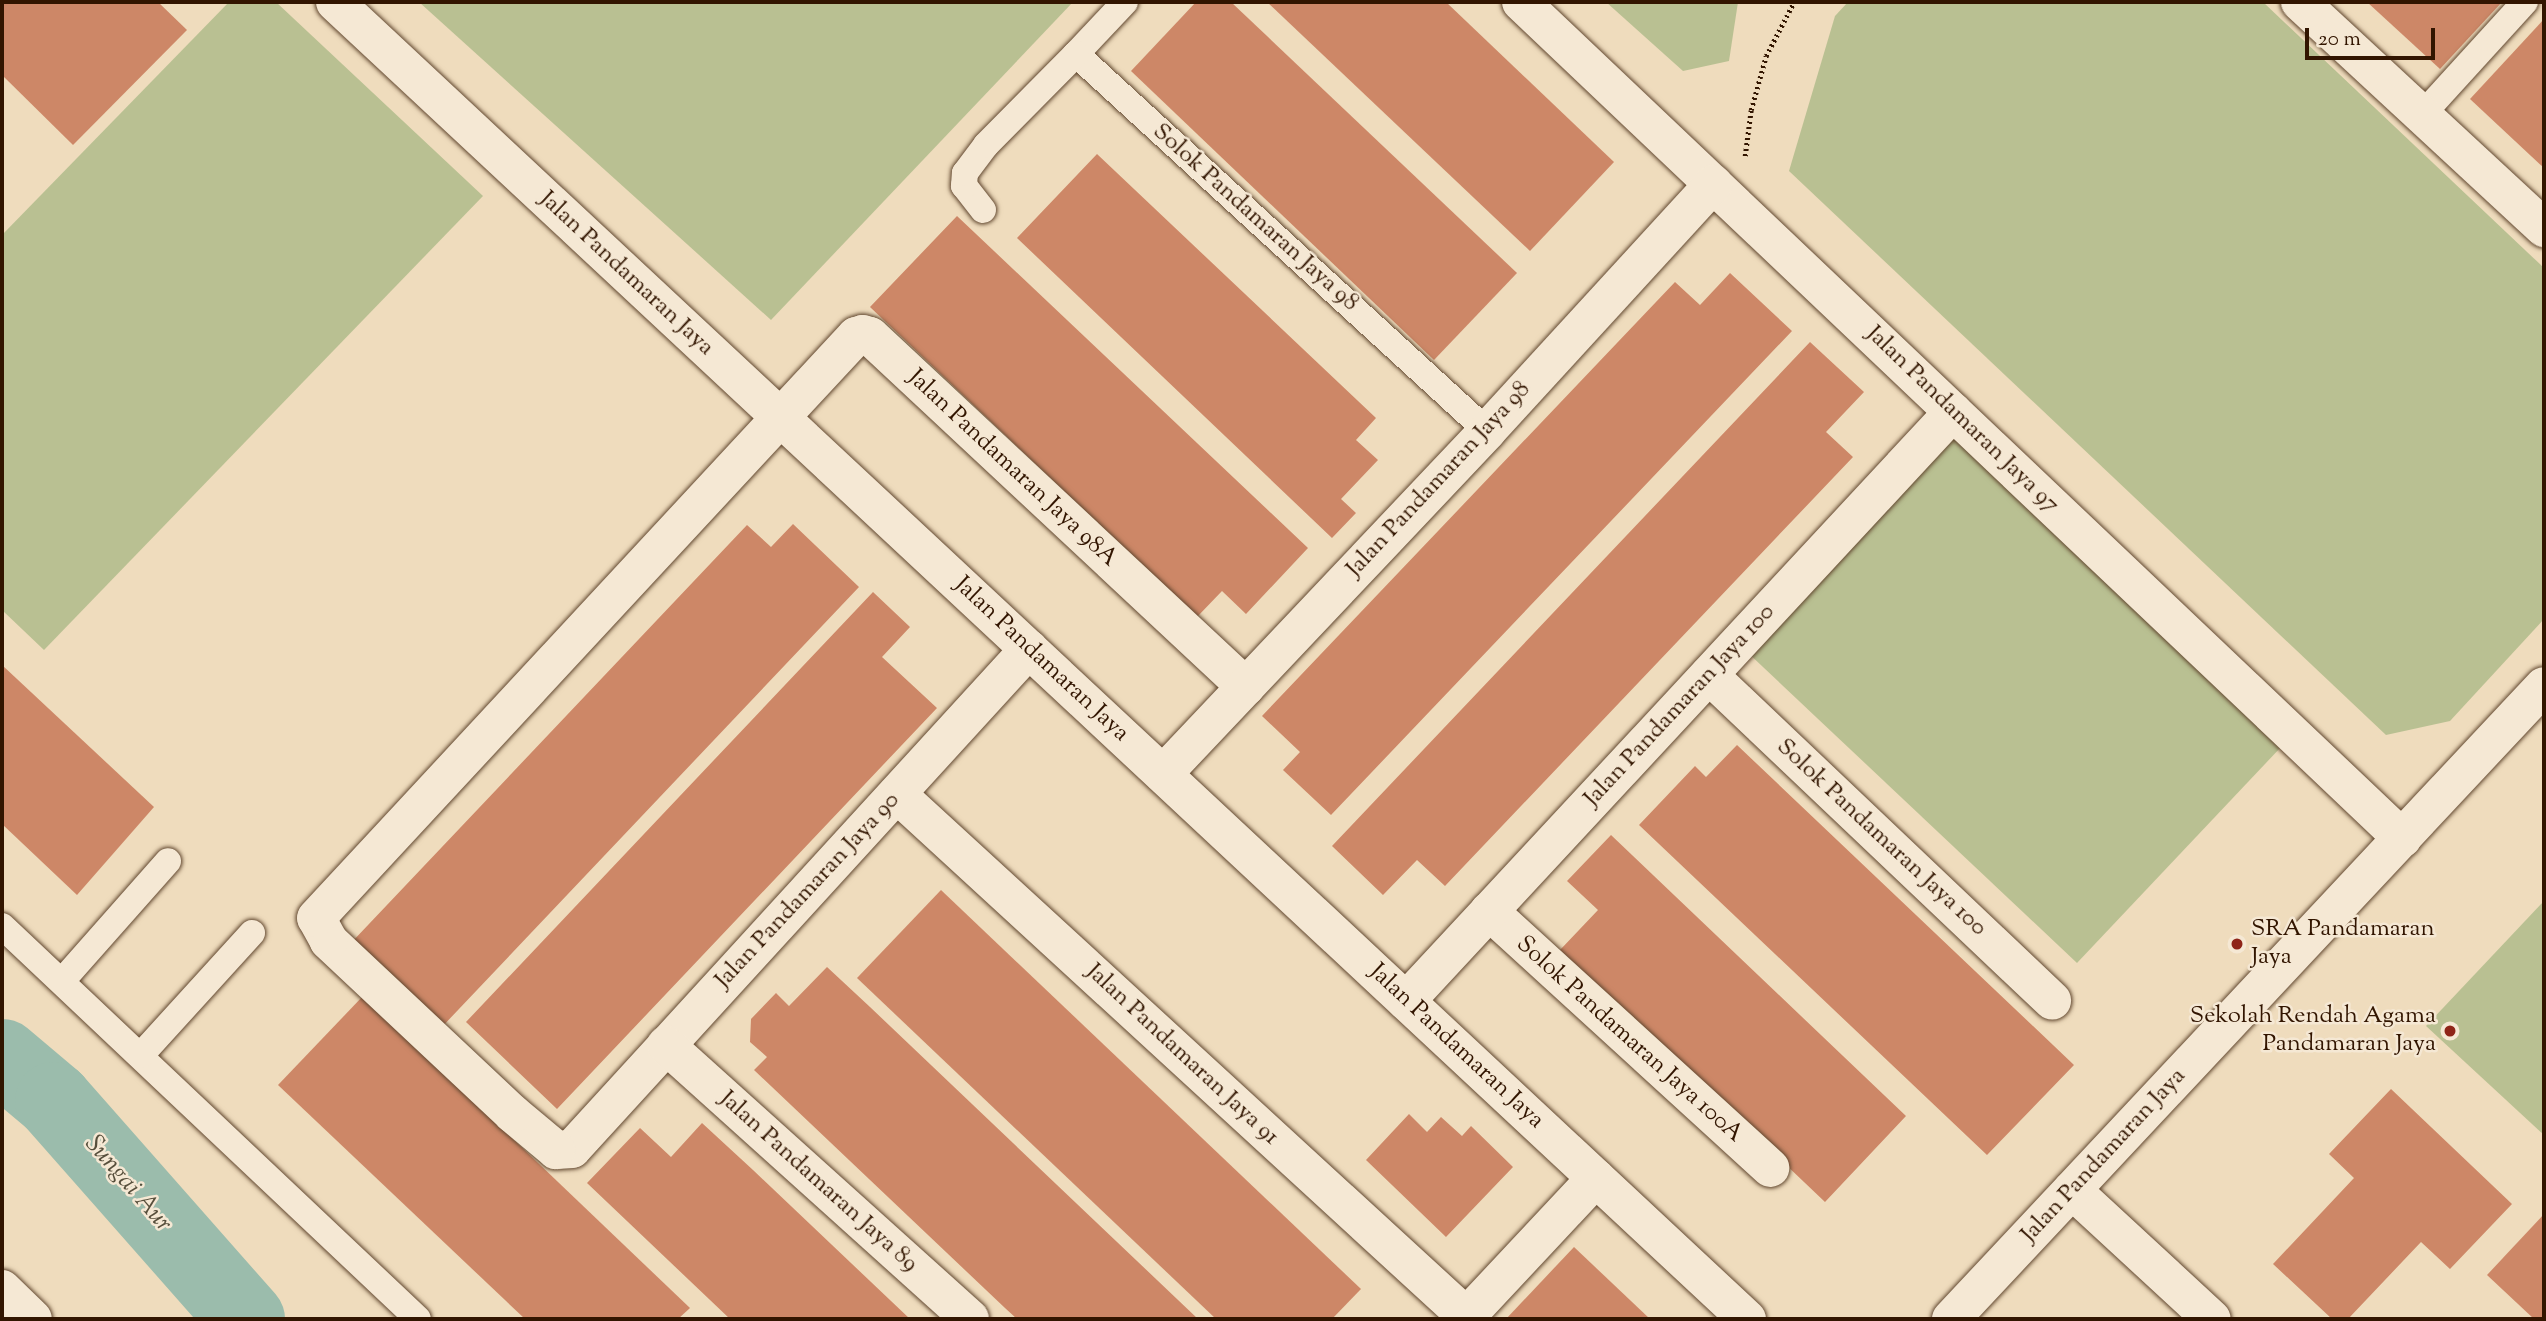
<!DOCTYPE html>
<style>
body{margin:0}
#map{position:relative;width:2546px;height:1321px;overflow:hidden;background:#efdcbd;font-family:"Sorts Mill Goudy",serif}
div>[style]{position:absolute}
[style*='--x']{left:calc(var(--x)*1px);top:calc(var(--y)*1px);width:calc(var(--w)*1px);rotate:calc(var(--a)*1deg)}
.green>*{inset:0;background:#b9c092}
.river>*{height:77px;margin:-38.5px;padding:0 38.5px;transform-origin:38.5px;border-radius:38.5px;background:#9bbcac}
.building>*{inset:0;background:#cd8767}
.path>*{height:4.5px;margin-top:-2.25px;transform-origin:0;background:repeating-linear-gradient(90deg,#321500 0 2px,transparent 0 5.5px)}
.roads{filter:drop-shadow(0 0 2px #61472f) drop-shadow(0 0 2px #61472f)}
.lane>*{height:26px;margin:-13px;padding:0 13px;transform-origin:13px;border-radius:13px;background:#f5e8d4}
.street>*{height:38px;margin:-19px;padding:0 19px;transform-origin:19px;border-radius:19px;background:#f5e8d4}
.secondary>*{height:38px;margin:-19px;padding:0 19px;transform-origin:19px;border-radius:19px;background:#f5e8d4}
.dots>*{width:19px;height:19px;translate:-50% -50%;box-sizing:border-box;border:4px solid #f5e8d4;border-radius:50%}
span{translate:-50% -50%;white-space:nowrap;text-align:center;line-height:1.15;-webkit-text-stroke:5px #f5e8d4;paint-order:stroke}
.street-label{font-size:24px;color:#321500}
.poi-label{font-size:24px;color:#321500}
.left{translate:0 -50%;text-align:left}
.right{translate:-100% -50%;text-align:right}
.water-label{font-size:26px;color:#574f3c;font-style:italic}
.frame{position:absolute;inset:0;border:4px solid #321500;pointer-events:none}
.scale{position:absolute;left:2305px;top:28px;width:130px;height:32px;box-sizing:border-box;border:4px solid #321500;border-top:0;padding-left:9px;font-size:21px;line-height:24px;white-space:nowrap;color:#321500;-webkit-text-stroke:5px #f5e8d4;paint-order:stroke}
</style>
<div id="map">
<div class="green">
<i style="clip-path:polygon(229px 2px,276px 2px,483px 196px,44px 650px,2px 610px,2px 235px)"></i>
<i style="clip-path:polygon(419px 2px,1073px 2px,771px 320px)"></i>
<i style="clip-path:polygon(1606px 2px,1738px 2px,1729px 61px,1683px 71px)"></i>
<i style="clip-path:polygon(1848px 2px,2263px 2px,2544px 268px,2544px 619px,2450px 721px,2386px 735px,1789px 171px,1835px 16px)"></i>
<i style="clip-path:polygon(1950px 434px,2282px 746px,2077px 963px,1746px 651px)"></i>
<i style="clip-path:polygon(2544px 901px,2544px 1135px,2426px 1026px)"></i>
</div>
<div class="river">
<i style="--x:2;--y:1057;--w:67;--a:40.1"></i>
<i style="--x:53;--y:1100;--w:292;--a:48.6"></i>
</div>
<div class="building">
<i style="clip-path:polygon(2px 2px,158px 2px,187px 30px,73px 145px,2px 75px)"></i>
<i style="clip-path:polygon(1196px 2px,1231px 2px,1517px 273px,1434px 360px,1131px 71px)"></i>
<i style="clip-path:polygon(1267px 2px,1446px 2px,1614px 162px,1530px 251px)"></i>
<i style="clip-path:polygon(2367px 2px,2502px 2px,2440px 69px)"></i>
<i style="clip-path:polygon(2544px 19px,2544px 168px,2470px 99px)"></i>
<i style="clip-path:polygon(1097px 154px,1376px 418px,1356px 440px,1378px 460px,1341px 499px,1356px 513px,1332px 538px,1017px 238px)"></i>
<i style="clip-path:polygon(957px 216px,1308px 548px,1246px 614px,1222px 591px,1197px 617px,870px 307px)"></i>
<i style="clip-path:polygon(1730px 273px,1792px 331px,1331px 815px,1283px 770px,1300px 752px,1262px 716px,1675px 282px,1700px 305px)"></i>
<i style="clip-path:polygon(1810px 342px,1864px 392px,1826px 432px,1853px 457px,1445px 886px,1417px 860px,1383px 895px,1332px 846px)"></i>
<i style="clip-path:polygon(793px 524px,859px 587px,440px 1029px,350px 944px,747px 525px,771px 547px)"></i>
<i style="clip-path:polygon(873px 592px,910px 627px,882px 657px,937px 708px,557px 1109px,466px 1022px)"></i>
<i style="clip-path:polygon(2px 665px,154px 807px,77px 895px,2px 824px)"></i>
<i style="clip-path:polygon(1737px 745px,2074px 1065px,1987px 1155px,1639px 825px,1695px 766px,1706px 777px)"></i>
<i style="clip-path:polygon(1611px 835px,1906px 1116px,1825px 1202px,1560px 950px,1598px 910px,1567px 881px)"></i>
<i style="clip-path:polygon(941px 890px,1361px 1289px,1332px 1319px,1216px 1319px,857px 978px)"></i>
<i style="clip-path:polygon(827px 967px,870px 1007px,1198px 1319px,1017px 1319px,1005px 1308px,754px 1070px,767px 1057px,750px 1042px,751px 1019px,776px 993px,789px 1006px)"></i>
<i style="clip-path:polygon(363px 996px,690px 1308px,678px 1319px,525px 1319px,278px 1085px)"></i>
<i style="clip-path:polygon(2391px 1089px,2512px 1204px,2450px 1269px,2421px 1242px,2348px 1319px,2332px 1319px,2273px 1264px,2354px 1178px,2329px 1154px)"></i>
<i style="clip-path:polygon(1409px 1114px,1427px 1132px,1441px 1117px,1462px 1136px,1471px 1126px,1513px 1167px,1446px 1237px,1366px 1160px)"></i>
<i style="clip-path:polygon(702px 1123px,753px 1170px,910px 1319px,730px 1319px,587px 1183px,640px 1128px,671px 1157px)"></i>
<i style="clip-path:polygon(2544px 1214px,2544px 1319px,2534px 1319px,2487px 1275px)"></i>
<i style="clip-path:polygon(1574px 1247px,1650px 1319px,1506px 1319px)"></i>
</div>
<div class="path">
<i style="--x:1745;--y:156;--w:46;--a:-82.6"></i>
<i style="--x:1751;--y:110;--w:56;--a:-74.5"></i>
<i style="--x:1766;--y:56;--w:61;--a:-62.6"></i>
</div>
<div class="roads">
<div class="lane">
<i style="--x:1125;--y:2;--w:71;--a:133.3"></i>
<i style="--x:1076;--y:54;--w:558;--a:42.53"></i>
<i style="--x:2422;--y:115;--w:153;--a:-47.7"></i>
<i style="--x:983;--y:210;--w:31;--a:-128"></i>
<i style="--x:964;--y:186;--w:13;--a:-86"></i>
<i style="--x:965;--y:173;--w:35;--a:-53"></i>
<i style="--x:986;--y:145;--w:128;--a:-45.3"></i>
<i style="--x:2;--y:926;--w:572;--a:43.37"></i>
<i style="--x:62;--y:981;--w:160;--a:-48.5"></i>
<i style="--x:141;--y:1055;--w:165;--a:-47.7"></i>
</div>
<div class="street">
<i style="--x:1521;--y:2;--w:1215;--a:43.5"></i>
<i style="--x:2300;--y:2;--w:333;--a:42.8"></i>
<i style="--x:1029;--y:649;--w:677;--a:132.43"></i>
<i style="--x:572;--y:1149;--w:16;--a:176"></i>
<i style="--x:556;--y:1150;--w:56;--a:-140.1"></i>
<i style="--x:513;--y:1114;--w:253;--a:-136.8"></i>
<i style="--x:329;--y:941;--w:26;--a:-119"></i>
<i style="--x:316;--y:918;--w:794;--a:-47.14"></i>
<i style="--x:856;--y:336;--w:7;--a:-16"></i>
<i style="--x:863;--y:334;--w:7;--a:16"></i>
<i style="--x:870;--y:336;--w:514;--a:43.03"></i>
<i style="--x:1709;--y:675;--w:473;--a:43.5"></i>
<i style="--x:1163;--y:774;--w:472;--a:-46.6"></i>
<i style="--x:1487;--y:431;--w:335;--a:-47.5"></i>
<i style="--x:897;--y:794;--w:774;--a:42.54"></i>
<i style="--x:1489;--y:911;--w:381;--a:42.4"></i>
<i style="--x:1406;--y:1001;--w:804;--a:-47.12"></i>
<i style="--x:666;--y:1045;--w:409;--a:42"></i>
<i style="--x:2072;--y:1190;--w:190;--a:42.7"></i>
<i style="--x:2;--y:1289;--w:43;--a:44.1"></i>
<i style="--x:1464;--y:1319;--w:193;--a:-46.9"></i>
</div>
<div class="secondary">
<i style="--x:335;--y:2;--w:1931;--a:43.01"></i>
<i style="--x:1951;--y:1319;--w:867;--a:-46.87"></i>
</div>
</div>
<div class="dots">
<i style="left:2237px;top:944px;background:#8f2418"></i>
<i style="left:2450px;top:1031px;background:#8f2418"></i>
</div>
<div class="street-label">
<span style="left:1255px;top:218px;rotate:42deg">Solok Pandamaran Jaya 98</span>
<span style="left:626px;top:274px;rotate:43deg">Jalan Pandamaran Jaya</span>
<span style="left:1962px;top:420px;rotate:44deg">Jalan Pandamaran Jaya 97</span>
<span style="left:1012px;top:469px;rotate:43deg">Jalan Pandamaran Jaya 98A</span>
<span style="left:1439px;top:480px;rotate:-47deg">Jalan Pandamaran Jaya 98</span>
<span style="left:1041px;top:660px;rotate:43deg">Jalan Pandamaran Jaya</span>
<span style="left:1680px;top:706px;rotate:-47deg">Jalan Pandamaran Jaya 100</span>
<span style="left:1881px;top:838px;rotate:43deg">Solok Pandamaran Jaya 100</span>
<span style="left:808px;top:891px;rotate:-47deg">Jalan Pandamaran Jaya 90</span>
<span style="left:1629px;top:1040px;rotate:42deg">Solok Pandamaran Jaya 100A</span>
<span style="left:1456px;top:1047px;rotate:43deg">Jalan Pandamaran Jaya</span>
<span style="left:1182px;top:1055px;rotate:43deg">Jalan Pandamaran Jaya 91</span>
<span style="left:2104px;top:1156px;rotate:-47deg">Jalan Pandamaran Jaya</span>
<span style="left:818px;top:1182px;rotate:42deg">Jalan Pandamaran Jaya 89</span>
</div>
<div class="poi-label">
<span class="left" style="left:2251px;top:944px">SRA Pandamaran<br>Jaya</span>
<span class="right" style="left:2436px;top:1031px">Sekolah Rendah Agama<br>Pandamaran Jaya</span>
</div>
<div class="water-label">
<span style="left:128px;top:1184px;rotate:49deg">Sungai Aur</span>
</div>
<div class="frame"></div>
<div class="scale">20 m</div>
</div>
